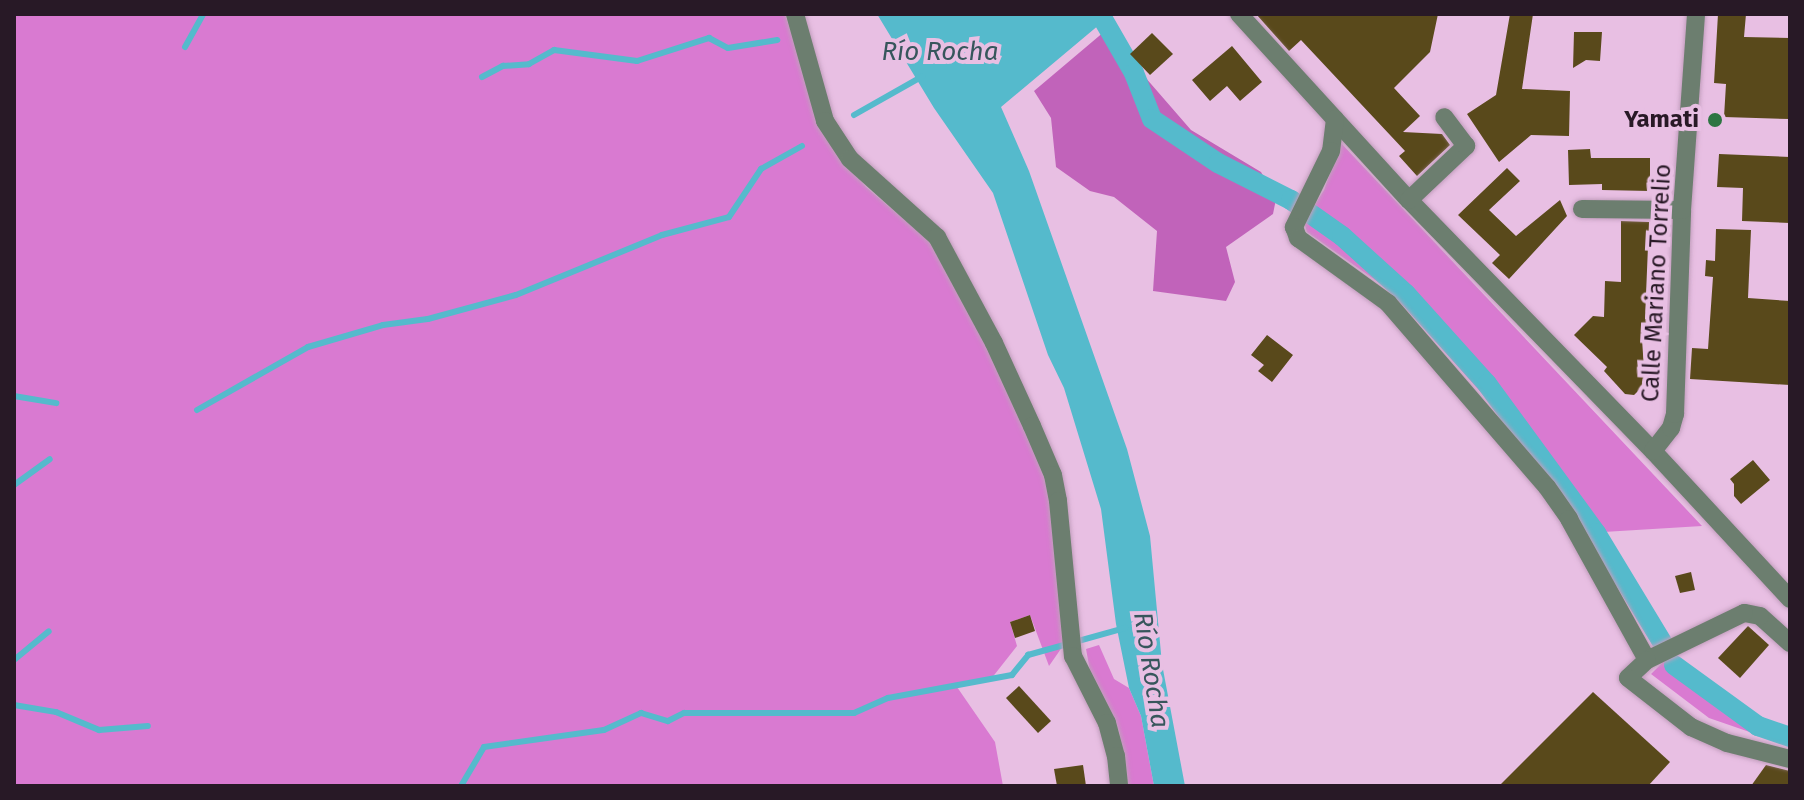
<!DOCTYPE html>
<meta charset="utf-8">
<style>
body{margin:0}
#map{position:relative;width:1804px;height:800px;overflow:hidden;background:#e8bfe3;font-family:"Fira Sans",sans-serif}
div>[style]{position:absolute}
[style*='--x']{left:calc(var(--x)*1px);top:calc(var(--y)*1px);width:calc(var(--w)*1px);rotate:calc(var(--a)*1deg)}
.green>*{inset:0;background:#d97ad1}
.forest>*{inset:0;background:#c163ba}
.water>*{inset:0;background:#55bacc}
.stream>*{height:6px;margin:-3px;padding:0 3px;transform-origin:3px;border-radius:3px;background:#55bacc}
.canal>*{height:20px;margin:-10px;padding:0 10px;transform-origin:10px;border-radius:10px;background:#55bacc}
.building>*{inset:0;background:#59491b}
.roads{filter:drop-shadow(0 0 2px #c29ebd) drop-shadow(0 0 2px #c29ebd)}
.minor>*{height:18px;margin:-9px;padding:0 9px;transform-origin:9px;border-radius:9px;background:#6c7e6f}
.dots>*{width:22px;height:22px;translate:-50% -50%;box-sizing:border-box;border:4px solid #e8bfe3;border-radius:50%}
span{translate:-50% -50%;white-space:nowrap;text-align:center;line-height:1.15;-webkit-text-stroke:8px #e8bfe3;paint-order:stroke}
.poi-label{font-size:24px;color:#281926;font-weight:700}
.right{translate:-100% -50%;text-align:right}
.street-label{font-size:24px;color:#281926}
.water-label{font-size:26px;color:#37565c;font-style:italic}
.frame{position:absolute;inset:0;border:16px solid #281926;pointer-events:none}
</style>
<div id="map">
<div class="green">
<i style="clip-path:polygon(14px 14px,785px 14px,808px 86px,845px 163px,866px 187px,928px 240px,989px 346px,1050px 486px,1065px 643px,1049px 666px,1030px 615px,1010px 622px,1017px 646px,991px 679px,957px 687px,995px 742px,1003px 786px,14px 786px)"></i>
<i style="clip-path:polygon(1341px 143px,1702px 526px,1587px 533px,1543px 463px,1392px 292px,1307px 232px,1304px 222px,1324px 190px)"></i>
<i style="clip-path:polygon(1099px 645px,1114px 679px,1129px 688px,1141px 716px,1154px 786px,1128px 786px,1119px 731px,1091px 677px,1086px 649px)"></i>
<i style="clip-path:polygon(1663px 662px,1683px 662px,1767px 721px,1790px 727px,1790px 746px,1709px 718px,1651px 674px)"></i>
</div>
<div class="forest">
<i style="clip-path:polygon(1105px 31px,1191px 130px,1261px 172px,1276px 199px,1273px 214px,1226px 247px,1235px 282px,1226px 301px,1153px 291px,1157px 231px,1114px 197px,1090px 191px,1056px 167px,1051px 118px,1034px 91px)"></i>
</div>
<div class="water">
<i style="clip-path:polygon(877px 14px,1112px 14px,1001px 107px,1029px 171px,1127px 449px,1150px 536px,1162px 664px,1185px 786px,1154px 786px,1141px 716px,1129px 688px,1116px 624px,1101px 509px,1064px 388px,1048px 355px,993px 193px,934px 108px)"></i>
</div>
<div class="stream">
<i style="--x:185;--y:47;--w:38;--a:-61"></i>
<i style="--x:482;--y:77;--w:24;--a:-28"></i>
<i style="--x:503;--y:66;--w:26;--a:-4"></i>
<i style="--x:529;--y:64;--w:29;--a:-29"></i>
<i style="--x:554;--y:50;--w:84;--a:7.5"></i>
<i style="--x:637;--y:61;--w:76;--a:-17.7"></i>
<i style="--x:709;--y:38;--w:21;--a:28"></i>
<i style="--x:728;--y:48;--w:50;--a:-9.3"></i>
<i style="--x:854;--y:115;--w:79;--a:-29.5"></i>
<i style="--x:14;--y:396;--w:43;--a:9.5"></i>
<i style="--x:197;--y:410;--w:128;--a:-29.6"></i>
<i style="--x:308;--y:347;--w:78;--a:-16.3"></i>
<i style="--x:383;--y:325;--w:45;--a:-7.6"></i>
<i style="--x:428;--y:319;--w:91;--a:-15.3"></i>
<i style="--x:516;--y:295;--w:158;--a:-22.3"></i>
<i style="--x:662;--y:235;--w:69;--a:-15"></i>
<i style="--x:729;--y:217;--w:58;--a:-56.3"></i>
<i style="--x:761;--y:169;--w:47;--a:-29.3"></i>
<i style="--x:14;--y:485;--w:44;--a:-35.8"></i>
<i style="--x:14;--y:660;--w:45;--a:-39.6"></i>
<i style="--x:14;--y:705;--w:43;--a:9.5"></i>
<i style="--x:56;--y:712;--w:47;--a:22.7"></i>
<i style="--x:99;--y:730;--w:49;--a:-4.7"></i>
<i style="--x:461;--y:786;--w:45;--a:-59.5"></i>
<i style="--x:484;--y:747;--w:121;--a:-8.1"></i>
<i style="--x:604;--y:730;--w:41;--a:-24.7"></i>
<i style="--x:641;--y:713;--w:28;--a:17"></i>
<i style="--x:668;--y:721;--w:18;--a:-27"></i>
<i style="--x:684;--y:713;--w:170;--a:0"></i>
<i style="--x:854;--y:713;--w:37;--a:-24"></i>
<i style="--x:888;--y:698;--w:126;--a:-10.5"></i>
<i style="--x:1012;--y:675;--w:26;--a:-51"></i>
<i style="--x:1028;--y:655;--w:101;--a:-15.6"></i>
</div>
<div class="canal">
<i style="--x:1100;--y:14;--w:68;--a:60"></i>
<i style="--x:1134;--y:73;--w:49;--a:68.6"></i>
<i style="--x:1152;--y:119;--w:79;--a:33.7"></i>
<i style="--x:1218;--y:163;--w:82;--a:26.9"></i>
<i style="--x:1291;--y:200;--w:62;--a:35.2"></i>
<i style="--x:1342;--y:236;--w:86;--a:42.2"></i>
<i style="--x:1406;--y:294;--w:121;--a:48"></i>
<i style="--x:1487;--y:384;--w:185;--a:53.8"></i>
<i style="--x:1596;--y:533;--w:127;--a:58.8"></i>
<i style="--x:1674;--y:665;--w:104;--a:36"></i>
<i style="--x:1758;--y:726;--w:34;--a:19"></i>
</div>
<div class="building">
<i style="clip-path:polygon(1256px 14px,1438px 14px,1430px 52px,1394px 88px,1420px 116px,1403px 132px,1442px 134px,1450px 145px,1417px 176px,1399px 156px,1405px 151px,1301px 40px,1289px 51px)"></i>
<i style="clip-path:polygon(1510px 14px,1533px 14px,1522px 89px,1570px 91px,1569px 136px,1531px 135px,1499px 162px,1467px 114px,1496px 95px)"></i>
<i style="clip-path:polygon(1718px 14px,1746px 14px,1744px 37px,1790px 38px,1790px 119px,1724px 117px,1726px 84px,1714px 83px)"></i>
<i style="clip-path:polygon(1574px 32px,1602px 32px,1600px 61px,1586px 60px,1573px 68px)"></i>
<i style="clip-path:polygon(1152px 33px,1173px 54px,1150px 75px,1130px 54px)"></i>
<i style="clip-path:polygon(1232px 46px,1262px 82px,1240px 101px,1227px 86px,1210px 101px,1192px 80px)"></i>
<i style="clip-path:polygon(1590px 149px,1591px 158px,1650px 158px,1650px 191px,1602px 190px,1602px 184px,1569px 185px,1568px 150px)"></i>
<i style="clip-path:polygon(1719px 154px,1790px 157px,1790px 223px,1742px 221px,1743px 188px,1717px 187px)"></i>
<i style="clip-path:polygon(1507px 168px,1520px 181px,1489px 210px,1516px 236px,1560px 200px,1567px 216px,1509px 279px,1492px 263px,1500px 255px,1458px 215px)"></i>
<i style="clip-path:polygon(1621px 221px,1649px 222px,1645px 319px,1659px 320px,1658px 340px,1642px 339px,1645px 384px,1634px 395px,1625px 394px,1604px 371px,1607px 367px,1574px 335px,1593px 316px,1604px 317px,1605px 281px,1621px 282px)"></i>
<i style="clip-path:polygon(1716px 229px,1751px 230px,1748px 298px,1790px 301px,1790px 385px,1690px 379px,1692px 348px,1708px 349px,1713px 277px,1705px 276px,1706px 260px,1715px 261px)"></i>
<i style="clip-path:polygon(1267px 335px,1293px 355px,1272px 382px,1258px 371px,1264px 365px,1251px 355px)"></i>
<i style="clip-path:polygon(1753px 460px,1770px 480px,1741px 504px,1734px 496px,1734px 484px,1730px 479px)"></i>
<i style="clip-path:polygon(1691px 572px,1695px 590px,1680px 593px,1675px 576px)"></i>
<i style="clip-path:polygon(1030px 615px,1035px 631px,1015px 638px,1010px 622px)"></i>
<i style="clip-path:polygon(1748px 626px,1769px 645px,1740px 678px,1718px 658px)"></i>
<i style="clip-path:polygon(1019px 686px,1051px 721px,1038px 733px,1006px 698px)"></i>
<i style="clip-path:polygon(1593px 692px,1670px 762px,1648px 786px,1499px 786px)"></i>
<i style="clip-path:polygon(1083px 765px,1086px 786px,1057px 786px,1054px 769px)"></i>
<i style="clip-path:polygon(1766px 765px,1790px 771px,1790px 786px,1751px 786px)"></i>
</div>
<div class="roads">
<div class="minor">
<i style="--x:795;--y:14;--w:111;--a:74.3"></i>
<i style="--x:825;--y:121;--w:45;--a:56.7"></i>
<i style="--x:850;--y:159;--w:117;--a:41.9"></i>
<i style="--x:937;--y:237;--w:120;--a:61.7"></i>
<i style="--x:994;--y:343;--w:91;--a:65.4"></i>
<i style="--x:1032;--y:426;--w:53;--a:66.8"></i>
<i style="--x:1053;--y:475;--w:26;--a:79"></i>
<i style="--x:1058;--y:501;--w:156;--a:84.5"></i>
<i style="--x:1073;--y:656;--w:75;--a:63.1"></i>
<i style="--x:1107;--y:723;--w:34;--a:75"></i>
<i style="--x:1116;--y:756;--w:30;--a:84"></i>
<i style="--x:1239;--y:14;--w:252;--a:47.6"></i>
<i style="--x:1409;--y:200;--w:350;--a:45.8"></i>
<i style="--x:1653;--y:451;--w:202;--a:47.2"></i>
<i style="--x:1335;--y:119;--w:32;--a:97"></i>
<i style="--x:1331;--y:151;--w:85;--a:116"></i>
<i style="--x:1294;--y:227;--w:12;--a:70"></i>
<i style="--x:1298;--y:238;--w:111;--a:35.8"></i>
<i style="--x:1388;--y:303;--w:243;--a:49.2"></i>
<i style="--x:1547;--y:487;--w:39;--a:55"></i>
<i style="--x:1569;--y:519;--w:161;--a:61"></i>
<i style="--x:1409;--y:200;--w:79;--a:-43.5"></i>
<i style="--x:1466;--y:146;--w:36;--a:-127"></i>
<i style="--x:1582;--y:209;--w:100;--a:0.6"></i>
<i style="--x:1653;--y:451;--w:29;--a:-52"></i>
<i style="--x:1671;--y:428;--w:15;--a:-74"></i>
<i style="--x:1675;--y:414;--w:204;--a:-88"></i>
<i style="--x:1682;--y:210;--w:196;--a:-85.9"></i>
<i style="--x:1790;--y:643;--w:40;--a:-138"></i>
<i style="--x:1760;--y:616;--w:16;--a:-169"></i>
<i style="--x:1744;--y:613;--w:108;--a:154.1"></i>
<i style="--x:1647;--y:660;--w:26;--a:137"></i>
<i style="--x:1628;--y:678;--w:80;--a:37.9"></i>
<i style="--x:1691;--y:727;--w:39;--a:24"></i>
<i style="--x:1727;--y:743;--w:65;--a:14.3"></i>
</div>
</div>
<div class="dots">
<i style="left:1715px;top:120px;background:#2d7542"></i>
</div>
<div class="poi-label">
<span class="right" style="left:1699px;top:120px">Yamati</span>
</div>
<div class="street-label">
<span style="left:1657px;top:283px;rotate:-87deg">Calle Mariano Torrelio</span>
</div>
<div class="water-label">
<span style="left:940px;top:52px">Río Rocha</span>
<span style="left:1151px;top:670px;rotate:81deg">Río Rocha</span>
</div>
<div class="frame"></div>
</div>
